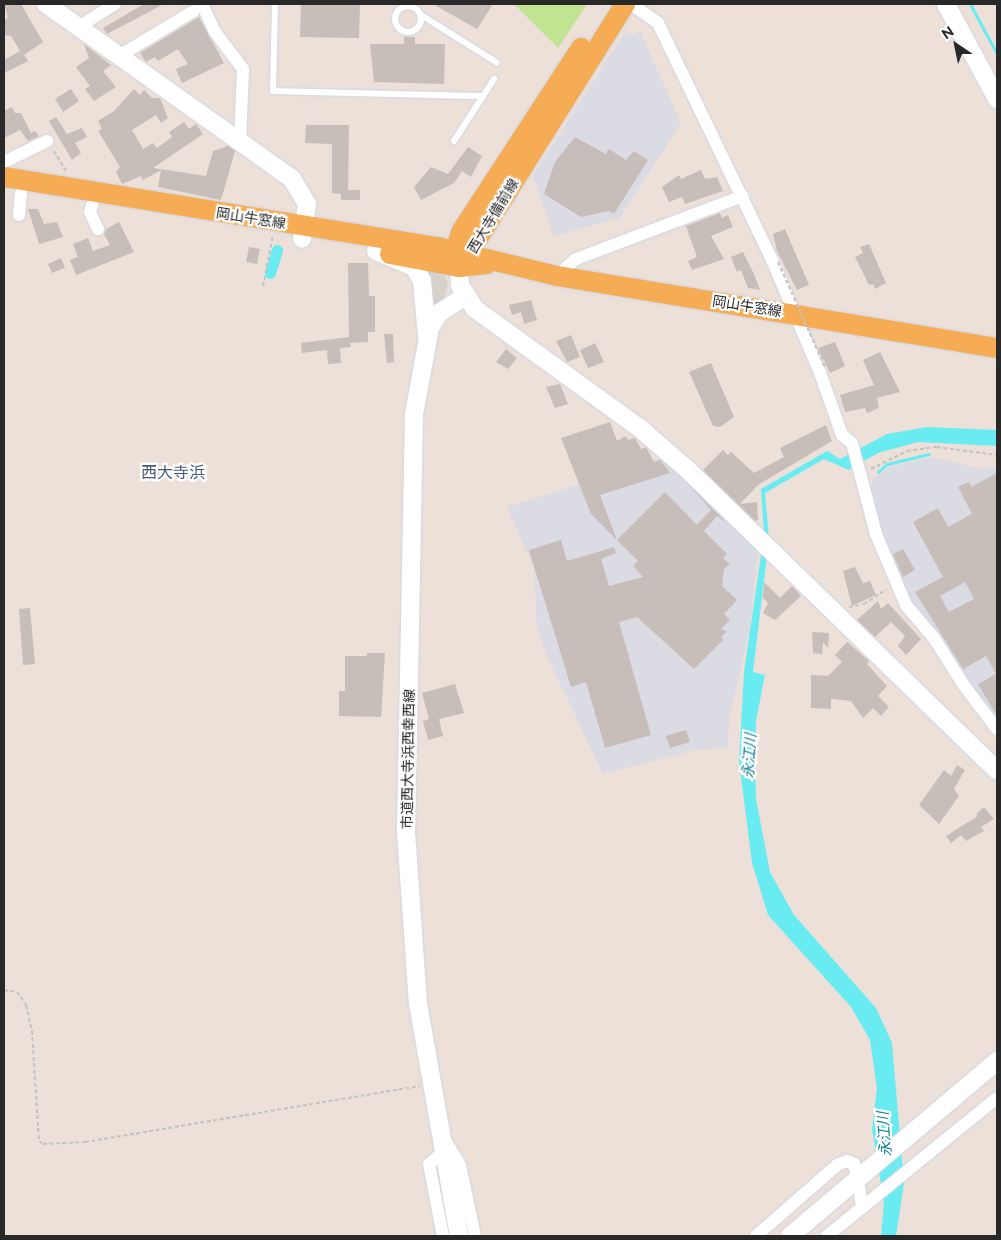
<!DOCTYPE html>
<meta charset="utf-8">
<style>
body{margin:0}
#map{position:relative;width:1001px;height:1240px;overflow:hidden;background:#ece0d9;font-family:Raleway,"Noto Sans JP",sans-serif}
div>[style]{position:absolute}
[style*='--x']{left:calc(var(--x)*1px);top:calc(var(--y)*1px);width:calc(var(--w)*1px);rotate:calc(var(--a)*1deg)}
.industrial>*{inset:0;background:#dbdbe3}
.green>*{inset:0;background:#c1e493}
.plaza>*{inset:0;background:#d7d1cc}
.water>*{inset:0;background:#68ecf2}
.stream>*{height:3px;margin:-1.5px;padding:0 1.5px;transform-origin:1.5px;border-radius:1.5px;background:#68ecf2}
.canal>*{height:11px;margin:-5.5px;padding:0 5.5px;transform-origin:5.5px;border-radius:5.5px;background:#68ecf2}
.building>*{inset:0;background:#c7bdb9}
.path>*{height:2px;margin-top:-1px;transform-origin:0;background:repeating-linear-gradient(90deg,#c3c3c3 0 4px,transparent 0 6.5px)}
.roads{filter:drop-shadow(0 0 1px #cfd7e2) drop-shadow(0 0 1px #cfd7e2)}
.lane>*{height:6px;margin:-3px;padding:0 3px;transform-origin:3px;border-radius:3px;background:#fff}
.lane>.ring{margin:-3px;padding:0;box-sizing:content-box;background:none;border:6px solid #fff;border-radius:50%}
.street>*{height:12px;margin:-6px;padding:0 6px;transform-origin:6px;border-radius:6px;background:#fff}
.secondary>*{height:18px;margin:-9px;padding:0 9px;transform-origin:9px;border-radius:9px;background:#fff}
.primary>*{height:20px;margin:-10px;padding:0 10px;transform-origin:10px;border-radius:10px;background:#f5ac55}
.path-bridge>*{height:2px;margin-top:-1px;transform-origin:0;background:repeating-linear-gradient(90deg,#c3c3c3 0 4px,transparent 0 6.5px)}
span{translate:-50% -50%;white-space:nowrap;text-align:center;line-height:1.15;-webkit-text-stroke:4.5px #fff;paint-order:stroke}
.street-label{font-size:14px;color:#282828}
.water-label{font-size:15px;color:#0a7e8e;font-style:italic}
.quarter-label{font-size:16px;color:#485c7a}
.frame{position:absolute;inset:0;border:5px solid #282828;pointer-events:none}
.north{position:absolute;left:931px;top:20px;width:50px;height:50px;-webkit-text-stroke:4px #fff;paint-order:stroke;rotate:326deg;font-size:14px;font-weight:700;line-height:20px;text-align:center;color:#282828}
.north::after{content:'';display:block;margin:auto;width:18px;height:22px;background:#282828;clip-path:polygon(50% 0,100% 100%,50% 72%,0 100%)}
</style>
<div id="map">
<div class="industrial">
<i style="clip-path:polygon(626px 31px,632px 35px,640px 31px,681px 123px,620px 218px,554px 236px,533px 176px)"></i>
<i style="clip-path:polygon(933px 457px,981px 469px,997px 466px,997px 720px,908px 600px,882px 533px,871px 488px,874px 478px,889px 467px)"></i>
<i style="clip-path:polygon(664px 458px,758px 549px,750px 629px,729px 719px,728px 748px,695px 750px,603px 774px,547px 656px,537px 627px,534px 569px,507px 507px)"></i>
</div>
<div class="green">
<i style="clip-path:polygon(514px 4px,587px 4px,558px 48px)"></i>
</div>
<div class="plaza">
<i style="clip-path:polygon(435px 268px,445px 276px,448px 285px,444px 298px,428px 319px,421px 272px)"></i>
</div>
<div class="water">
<i style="clip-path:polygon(927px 427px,997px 430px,997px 446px,918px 442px,878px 453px,849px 470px,824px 459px,765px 493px,769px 539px,753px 672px,765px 675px,756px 721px,755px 762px,756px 799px,770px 872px,794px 915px,876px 1008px,892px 1043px,904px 1183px,896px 1236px,881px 1236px,884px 1202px,872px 1129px,877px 1088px,870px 1040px,851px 1007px,768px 915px,752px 863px,739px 761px,744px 672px,764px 535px,761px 489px,827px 451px,840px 459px,887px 434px)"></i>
</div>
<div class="stream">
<i style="--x:970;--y:4;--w:57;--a:61.6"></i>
<i style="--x:878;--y:472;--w:12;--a:-42"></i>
<i style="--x:887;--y:464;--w:43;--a:-13.4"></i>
</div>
<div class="canal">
<i style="--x:270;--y:273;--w:24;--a:-73"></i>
</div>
<div class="building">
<i style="clip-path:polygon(4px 4px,21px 4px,43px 42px,24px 55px,28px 61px,4px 73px,4px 60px,20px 51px,11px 36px,4px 35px,4px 20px,8px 17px)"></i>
<i style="clip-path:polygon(144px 4px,164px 4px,107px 34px,103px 28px)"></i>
<i style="clip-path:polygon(301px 4px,360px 4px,359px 38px,300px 37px)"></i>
<i style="clip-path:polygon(433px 4px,493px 4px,477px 29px)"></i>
<i style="clip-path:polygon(199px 17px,224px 63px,182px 83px,176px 69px,188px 64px,178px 49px,158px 61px,155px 57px,146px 62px,140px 53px)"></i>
<i style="clip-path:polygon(404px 37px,415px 37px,415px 44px,445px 44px,444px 84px,374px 82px,370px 44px,404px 44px)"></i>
<i style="clip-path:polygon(84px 44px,111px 65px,103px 71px,116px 87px,94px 101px,85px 89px,90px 86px,76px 67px,89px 58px)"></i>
<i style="clip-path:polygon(71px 89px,79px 101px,63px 112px,55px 99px)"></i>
<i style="clip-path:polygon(134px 89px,140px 95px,144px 90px,152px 98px,160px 98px,168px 118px,161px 123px,156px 115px,132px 130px,143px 149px,153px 143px,157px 148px,172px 137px,169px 132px,184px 122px,189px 129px,196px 124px,203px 134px,153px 168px,206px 176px,213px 151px,228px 146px,235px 151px,221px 200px,158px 187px,161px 170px,143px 180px,141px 176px,122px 184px,116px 172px,120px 167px,98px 131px,102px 129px,98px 121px,114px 111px)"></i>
<i style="clip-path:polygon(12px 107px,15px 113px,21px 113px,31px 133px,35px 131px,39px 136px,28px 141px,20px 130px,4px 138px,4px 111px)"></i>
<i style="clip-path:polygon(56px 117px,67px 134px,82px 128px,87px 137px,75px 143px,81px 153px,72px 160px,49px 121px)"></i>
<i style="clip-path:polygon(306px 125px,349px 125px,348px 190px,360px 190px,360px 200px,341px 200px,341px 194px,332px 193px,332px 144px,305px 143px)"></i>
<i style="clip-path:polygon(575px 137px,606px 154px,609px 149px,626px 160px,634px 151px,648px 160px,614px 214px,609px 211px,581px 217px,544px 194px,555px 162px)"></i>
<i style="clip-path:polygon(468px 147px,482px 156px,471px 177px,462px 171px,454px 183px,421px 200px,414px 187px,431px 167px,448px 174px)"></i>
<i style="clip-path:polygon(701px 170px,705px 179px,717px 177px,723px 191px,685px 204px,682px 197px,669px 202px,662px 187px,679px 175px,681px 179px)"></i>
<i style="clip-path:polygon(28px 209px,38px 209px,44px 224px,57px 222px,63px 237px,39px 244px)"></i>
<i style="clip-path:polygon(720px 213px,722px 218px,728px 215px,733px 227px,711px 236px,724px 259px,692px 270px,688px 261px,697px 257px,686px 226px)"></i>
<i style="clip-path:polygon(119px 222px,134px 252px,76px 275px,70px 260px,78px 257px,73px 244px,88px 238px,93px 251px,110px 245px,104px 234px,106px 229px)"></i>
<i style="clip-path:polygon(785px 229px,809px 285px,797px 290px,777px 251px,773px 234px)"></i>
<i style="clip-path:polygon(869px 244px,886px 283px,875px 289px,873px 284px,869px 285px,855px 257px,863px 253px,860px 247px)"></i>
<i style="clip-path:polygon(249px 247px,260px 249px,257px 264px,246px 262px)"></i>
<i style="clip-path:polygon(743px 252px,754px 274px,760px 290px,748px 288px,741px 270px,737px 272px,731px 257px)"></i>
<i style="clip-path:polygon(61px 258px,65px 268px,52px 273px,48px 264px)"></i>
<i style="clip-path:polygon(348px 263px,368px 263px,369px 296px,375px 296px,375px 332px,368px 332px,368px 342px,350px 343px,351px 347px,340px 348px,341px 363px,328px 364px,327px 350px,302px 353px,301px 343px,349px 337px)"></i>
<i style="clip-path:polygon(531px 300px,537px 320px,524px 324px,521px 312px,512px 315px,509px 305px)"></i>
<i style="clip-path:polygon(384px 334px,393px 334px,394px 362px,387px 363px)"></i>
<i style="clip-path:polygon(571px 335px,580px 357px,567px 362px,556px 341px)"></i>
<i style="clip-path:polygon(835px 342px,845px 366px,830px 373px,818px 348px)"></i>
<i style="clip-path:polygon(595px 343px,604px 362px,588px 368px,580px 350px)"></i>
<i style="clip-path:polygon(506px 349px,517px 358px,508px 369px,496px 362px)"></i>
<i style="clip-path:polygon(880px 352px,900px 392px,877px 398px,879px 408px,867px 413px,865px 408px,845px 412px,840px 395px,874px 385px,863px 360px)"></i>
<i style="clip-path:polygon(711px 363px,734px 417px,720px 427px,713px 426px,689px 372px)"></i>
<i style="clip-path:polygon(560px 384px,568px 404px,555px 408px,546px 387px)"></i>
<i style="clip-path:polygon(610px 422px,617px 441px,626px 436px,628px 440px,635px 438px,641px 449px,646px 447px,654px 462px,660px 460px,670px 473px,600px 495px,617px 540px,591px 514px,561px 438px)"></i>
<i style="clip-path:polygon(826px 425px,832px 441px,758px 485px,740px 504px,757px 502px,758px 520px,755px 521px,703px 470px,723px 450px,728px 455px,731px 452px,754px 473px,784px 457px,780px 448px)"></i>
<i style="clip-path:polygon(evenodd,997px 473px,997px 716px,978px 684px,996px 674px,986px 656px,963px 669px,915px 592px,943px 577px,913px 522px,938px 508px,948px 527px,972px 514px,958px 487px,969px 482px,971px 487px,997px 473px,965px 582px,974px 599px,949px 612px,940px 596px,965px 582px)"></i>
<i style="clip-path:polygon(689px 485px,727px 523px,717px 516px,704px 531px,727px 554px,723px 558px,730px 564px,724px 569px,722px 586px,737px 600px,724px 614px,730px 620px,721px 629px,727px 631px,721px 637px,723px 640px,694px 669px,637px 617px,619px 622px,651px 735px,605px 748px,586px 682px,571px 687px,529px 550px,561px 540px,567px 561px,614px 547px,616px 553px,601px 559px,609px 586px,643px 577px,633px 566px,638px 561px,617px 540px,665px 492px,697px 525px,711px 510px)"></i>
<i style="clip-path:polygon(903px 549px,915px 570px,903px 577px,893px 554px)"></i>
<i style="clip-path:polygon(855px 567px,863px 583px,870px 581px,876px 595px,852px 606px,843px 571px)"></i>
<i style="clip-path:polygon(764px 582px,780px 598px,792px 586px,801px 596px,775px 620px,763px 613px,768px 603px,763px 598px)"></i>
<i style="clip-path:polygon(878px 601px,881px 609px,888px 603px,921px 639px,906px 655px,898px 646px,905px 636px,891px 622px,875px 637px,857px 620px)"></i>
<i style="clip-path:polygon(30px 608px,35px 664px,23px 665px,19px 609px)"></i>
<i style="clip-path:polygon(812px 632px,829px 633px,828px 648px,823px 642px,822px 654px,813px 653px)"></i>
<i style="clip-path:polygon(847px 642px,869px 661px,867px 664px,887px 686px,878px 696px,889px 707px,881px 716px,873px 708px,863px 718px,851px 701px,831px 699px,831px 709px,811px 708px,811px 675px,828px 676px,842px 662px,835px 655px)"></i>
<i style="clip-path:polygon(367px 653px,385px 653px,381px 717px,339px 716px,339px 691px,345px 691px,345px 656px,367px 656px)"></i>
<i style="clip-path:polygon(455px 684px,464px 713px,439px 719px,443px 736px,428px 740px,423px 721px,429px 719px,422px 693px)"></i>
<i style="clip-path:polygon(686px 730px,690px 742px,670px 748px,666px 736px)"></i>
<i style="clip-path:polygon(957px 765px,965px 770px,954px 789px,959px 796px,939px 824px,919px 805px,944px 770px,951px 776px)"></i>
<i style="clip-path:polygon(984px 807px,994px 819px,981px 827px,984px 831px,966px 841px,961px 835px,951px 843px,946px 836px,978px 816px,976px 814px)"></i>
</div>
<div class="path">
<i style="--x:54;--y:151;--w:23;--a:59"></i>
<i style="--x:263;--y:286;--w:52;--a:-78.9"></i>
<i style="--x:871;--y:469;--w:40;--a:-26.6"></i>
<i style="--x:907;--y:451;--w:30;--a:-8"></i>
<i style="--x:937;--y:447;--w:61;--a:7.6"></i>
<i style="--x:849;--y:607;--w:15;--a:-11"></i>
<i style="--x:864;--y:604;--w:27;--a:-33"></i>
<i style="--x:4;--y:990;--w:13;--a:9"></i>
<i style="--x:17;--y:992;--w:16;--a:55"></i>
<i style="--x:26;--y:1005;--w:27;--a:77"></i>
<i style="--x:32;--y:1031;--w:110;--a:86.4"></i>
<i style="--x:39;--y:1141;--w:5;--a:37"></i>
<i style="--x:43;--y:1144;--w:42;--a:-2.7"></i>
<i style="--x:85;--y:1142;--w:339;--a:-9.5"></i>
</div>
<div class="roads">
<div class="lane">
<i style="--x:275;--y:4;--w:87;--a:91.3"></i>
<i style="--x:273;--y:91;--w:210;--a:1.4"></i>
<i class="ring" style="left:395px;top:6px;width:20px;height:20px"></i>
<i style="--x:421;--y:15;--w:89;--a:32.1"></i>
<i style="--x:454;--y:141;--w:74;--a:-57.2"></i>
</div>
<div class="street">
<i style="--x:202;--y:4;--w:31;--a:65"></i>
<i style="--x:215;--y:32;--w:46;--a:52.9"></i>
<i style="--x:243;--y:69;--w:74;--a:92.3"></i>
<i style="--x:631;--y:4;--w:33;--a:35"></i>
<i style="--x:658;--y:23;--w:263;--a:64.3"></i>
<i style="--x:772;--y:260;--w:120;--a:66.9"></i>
<i style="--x:819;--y:370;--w:69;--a:70.5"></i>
<i style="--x:842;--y:435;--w:13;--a:39"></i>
<i style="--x:852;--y:443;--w:94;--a:75.2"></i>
<i style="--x:876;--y:534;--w:77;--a:67.1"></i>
<i style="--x:906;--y:605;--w:43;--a:49.7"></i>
<i style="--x:934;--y:638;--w:58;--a:57.7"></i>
<i style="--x:965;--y:687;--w:53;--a:52.7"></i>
<i style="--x:80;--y:26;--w:41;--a:-32.2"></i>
<i style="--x:119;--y:56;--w:87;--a:-31"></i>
<i style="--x:4;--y:162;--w:48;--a:-26"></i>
<i style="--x:92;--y:205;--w:7;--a:106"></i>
<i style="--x:90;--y:212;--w:19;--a:65"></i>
<i style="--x:19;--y:215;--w:22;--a:-85"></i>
<i style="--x:557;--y:276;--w:25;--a:-42"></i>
<i style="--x:576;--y:259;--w:178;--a:-20.7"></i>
<i style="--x:445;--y:1140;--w:29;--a:59"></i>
<i style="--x:460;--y:1165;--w:73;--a:78.1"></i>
<i style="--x:443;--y:1152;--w:18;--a:139"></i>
<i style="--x:429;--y:1164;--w:73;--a:79"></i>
<i style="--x:859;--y:1187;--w:20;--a:81"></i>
<i style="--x:756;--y:1236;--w:108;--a:-41.2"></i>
<i style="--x:837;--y:1165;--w:11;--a:-22"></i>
<i style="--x:847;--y:1161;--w:8;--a:23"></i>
<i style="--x:854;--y:1164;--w:8;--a:76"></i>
<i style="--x:827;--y:1236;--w:219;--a:-39.1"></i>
</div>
<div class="secondary">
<i style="--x:46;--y:4;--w:302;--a:35.4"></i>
<i style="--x:292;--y:179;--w:29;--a:59"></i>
<i style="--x:307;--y:204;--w:35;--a:98"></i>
<i style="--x:946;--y:4;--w:108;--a:61.8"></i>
<i style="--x:376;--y:251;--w:41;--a:22.8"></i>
<i style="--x:414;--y:267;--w:16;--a:60"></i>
<i style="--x:422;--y:281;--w:55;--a:84.8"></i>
<i style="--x:449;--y:258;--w:13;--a:42"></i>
<i style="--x:459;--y:267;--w:18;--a:87"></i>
<i style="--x:460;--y:285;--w:28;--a:58"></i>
<i style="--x:475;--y:309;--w:206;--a:35.9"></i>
<i style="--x:642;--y:430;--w:61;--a:41"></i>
<i style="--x:688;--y:470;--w:431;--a:44.2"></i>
<i style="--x:459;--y:1236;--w:236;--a:-100"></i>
<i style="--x:418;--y:1004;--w:172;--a:-94"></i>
<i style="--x:406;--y:832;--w:418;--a:-88.9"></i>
<i style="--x:414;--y:414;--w:87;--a:-79.5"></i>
<i style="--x:430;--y:328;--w:17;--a:-59"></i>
<i style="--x:439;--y:313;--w:31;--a:-33"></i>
<i style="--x:790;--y:1236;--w:271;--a:-40.2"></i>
</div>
<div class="primary">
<i style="--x:4;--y:177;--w:440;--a:9.2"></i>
<i style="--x:438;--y:247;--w:122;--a:13.7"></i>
<i style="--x:557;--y:276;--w:446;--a:9.3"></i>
<i style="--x:390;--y:254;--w:70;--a:10.7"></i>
<i style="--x:459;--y:267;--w:28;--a:-6"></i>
<i style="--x:458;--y:262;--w:11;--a:-105"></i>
<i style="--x:455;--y:251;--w:20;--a:-72"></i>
<i style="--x:461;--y:232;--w:220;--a:-56.9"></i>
<i style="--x:462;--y:264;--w:307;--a:-57.9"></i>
</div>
</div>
<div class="path-bridge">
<i style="--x:778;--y:262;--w:115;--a:65.9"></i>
</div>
<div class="street-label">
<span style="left:493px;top:216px;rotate:-59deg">西大寺備前線</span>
<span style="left:251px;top:218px;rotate:9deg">岡山牛窓線</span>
<span style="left:747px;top:306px;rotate:9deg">岡山牛窓線</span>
<span style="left:408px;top:759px;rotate:-89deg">市道西大寺浜西幸西線</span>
</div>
<div class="water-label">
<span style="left:750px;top:756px;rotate:-86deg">永江川</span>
<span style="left:885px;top:1134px;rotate:-94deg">永江川</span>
</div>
<div class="quarter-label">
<span style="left:173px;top:473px">西大寺浜</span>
</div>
<div class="frame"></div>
<div class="north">N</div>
</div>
